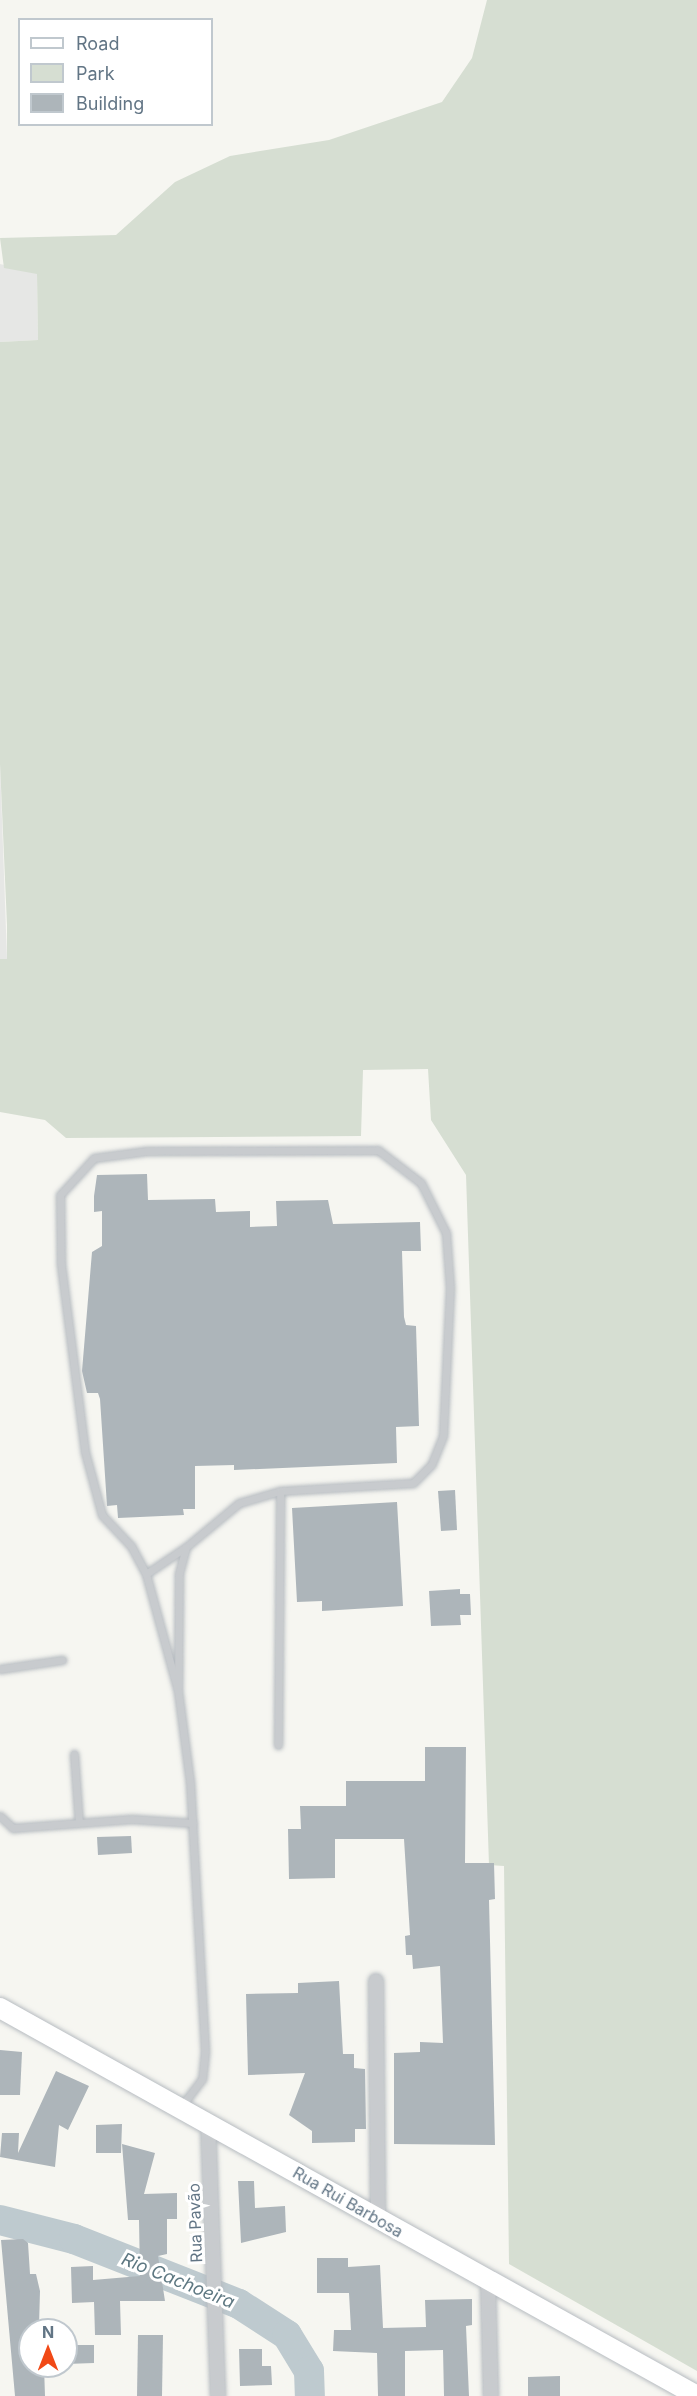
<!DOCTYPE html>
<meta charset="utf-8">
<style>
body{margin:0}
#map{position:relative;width:697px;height:2396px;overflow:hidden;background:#f6f6f1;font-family:Inter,sans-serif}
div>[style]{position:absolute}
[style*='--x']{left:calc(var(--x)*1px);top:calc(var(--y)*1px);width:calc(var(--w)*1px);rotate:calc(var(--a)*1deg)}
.built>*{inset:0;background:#e6e7e5}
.green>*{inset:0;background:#d6ded2}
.river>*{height:30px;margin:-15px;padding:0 15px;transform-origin:15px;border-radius:15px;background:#becacf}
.building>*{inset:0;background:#adb5ba}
.roads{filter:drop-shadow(0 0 2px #b7bcc1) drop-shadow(0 0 2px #b7bcc1)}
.lane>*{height:7px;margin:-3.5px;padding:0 3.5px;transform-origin:3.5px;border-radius:3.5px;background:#c8cbce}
.street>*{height:14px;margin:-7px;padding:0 7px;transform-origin:7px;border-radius:7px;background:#c8cbce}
.secondary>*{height:20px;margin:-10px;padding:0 10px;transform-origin:10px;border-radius:10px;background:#fff}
span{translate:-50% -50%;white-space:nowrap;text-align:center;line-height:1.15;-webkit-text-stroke:6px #fff;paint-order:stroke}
.street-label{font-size:16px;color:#627585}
.water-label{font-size:18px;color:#5e7882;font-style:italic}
.legend{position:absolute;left:18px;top:18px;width:195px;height:108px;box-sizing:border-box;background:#fff;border:2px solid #c0c8ce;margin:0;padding:8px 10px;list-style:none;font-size:18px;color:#627585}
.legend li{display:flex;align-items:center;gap:12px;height:30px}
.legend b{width:30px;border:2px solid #c0c8ce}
.north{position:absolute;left:18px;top:2318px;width:60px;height:60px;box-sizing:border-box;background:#fff;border:2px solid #c0c8ce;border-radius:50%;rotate:0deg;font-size:16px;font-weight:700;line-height:24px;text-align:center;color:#627585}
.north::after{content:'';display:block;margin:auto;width:21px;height:27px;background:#f14916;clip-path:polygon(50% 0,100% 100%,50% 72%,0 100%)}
</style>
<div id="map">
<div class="built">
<i style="clip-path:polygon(0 264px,37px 273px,38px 340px,0 342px)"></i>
<i style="clip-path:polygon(0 764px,7px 959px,0 959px)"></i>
</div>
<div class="green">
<i style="clip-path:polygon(487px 0,697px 0,697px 2371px,509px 2264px,504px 1866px,489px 1865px,466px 1175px,431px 1120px,428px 1069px,363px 1070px,361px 1136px,66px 1138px,45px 1120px,0 1112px,0 959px,7px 959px,7px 925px,0 764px,0 342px,38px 340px,37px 274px,4px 268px,0 238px,116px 235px,175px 182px,230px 156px,329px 140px,442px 102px,472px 58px)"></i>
</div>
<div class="river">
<i style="--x:0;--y:2220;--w:76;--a:14.4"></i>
<i style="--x:74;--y:2239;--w:177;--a:21.5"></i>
<i style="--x:239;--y:2304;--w:57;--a:32.9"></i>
<i style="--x:287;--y:2335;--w:42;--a:58.6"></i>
<i style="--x:309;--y:2371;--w:25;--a:88"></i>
</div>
<div class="building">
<i style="clip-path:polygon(147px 1174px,148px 1200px,215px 1199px,216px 1212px,250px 1211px,250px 1227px,277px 1226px,276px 1201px,328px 1200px,333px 1224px,420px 1222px,421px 1251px,402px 1251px,404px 1317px,406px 1325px,416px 1326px,419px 1426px,396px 1427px,397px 1463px,234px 1470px,234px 1465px,195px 1466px,195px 1509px,183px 1509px,184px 1515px,118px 1518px,117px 1505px,107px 1506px,100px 1399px,98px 1393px,87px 1393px,82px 1371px,92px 1252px,102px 1246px,102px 1211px,94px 1212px,94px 1196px,97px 1175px)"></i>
<i style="clip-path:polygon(455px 1490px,457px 1530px,441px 1531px,438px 1491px)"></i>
<i style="clip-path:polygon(397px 1502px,403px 1606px,322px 1611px,322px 1601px,297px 1602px,292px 1508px)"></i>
<i style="clip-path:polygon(460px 1589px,460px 1594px,470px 1594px,471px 1615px,460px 1615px,461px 1625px,431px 1626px,429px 1591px)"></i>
<i style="clip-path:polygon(425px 1747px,466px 1747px,465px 1863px,494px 1863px,495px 1899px,489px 1900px,495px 2145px,394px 2144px,394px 2053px,420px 2052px,420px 2042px,443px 2043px,440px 1966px,413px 1969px,412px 1955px,406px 1955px,405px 1936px,410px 1935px,404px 1839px,335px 1839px,335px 1878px,289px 1879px,288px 1829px,301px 1829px,300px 1806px,346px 1806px,346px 1781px,425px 1781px)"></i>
<i style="clip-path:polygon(131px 1836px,132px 1853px,98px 1855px,97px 1837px)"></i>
<i style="clip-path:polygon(339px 1981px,343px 2054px,354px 2054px,354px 2068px,365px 2069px,366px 2129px,355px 2129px,355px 2142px,312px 2143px,312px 2131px,289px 2115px,305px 2073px,248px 2075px,246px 1994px,298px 1993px,298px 1983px)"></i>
<i style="clip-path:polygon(0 2050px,22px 2052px,20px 2095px,0 2095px)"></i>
<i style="clip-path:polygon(56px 2071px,89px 2086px,68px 2130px,59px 2125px,55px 2167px,0 2157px,2px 2133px,19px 2133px,18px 2153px)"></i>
<i style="clip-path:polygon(122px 2124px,121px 2153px,96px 2153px,96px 2125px)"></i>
<i style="clip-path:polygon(122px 2144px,155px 2153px,144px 2194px,177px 2193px,177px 2219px,167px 2219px,167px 2254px,158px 2256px,165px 2301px,120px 2301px,121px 2335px,95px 2335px,94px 2302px,72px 2303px,71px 2267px,93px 2266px,93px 2280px,140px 2276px,139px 2220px,128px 2220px)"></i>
<i style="clip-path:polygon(238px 2181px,254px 2181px,255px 2208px,285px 2206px,286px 2232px,241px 2243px)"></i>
<i style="clip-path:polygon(23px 2239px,28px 2243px,30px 2274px,36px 2274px,40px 2291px,39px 2326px,30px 2328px,30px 2366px,44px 2366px,45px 2396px,15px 2396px,1px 2240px)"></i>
<i style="clip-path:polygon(317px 2258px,348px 2258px,348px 2267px,380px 2265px,383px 2328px,426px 2327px,425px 2300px,472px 2299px,472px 2325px,466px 2326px,469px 2396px,444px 2396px,443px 2350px,405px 2351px,405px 2396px,378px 2396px,377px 2353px,333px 2351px,334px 2330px,351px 2330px,349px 2293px,317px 2293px)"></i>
<i style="clip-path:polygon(138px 2335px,163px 2335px,162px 2396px,137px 2396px)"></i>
<i style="clip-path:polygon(66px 2345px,94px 2345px,94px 2363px,66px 2364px)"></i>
<i style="clip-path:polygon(239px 2349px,262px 2349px,262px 2366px,271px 2366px,272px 2385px,240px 2386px)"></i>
<i style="clip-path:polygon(560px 2376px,560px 2396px,528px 2396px,528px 2377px)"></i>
</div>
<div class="roads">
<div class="lane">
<i style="--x:146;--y:1574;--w:48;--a:-34"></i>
<i style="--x:0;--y:1669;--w:63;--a:-8.3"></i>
<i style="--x:178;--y:1691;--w:121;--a:-105.3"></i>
<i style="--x:146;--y:1574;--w:32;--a:-118"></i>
<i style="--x:131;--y:1546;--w:42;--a:-133.1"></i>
<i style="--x:102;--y:1515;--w:65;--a:-105.1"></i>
<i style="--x:85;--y:1452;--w:190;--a:-97.3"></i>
<i style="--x:61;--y:1264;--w:69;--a:-90.8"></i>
<i style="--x:60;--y:1195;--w:50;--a:-47.4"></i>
<i style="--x:94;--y:1158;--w:53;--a:-7.5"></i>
<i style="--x:147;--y:1151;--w:231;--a:-0.2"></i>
<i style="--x:378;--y:1150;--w:54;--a:37.5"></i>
<i style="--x:421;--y:1183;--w:56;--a:63.4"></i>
<i style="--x:446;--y:1233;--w:55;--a:85.8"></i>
<i style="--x:450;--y:1288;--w:148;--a:92.7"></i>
<i style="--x:443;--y:1436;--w:31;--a:112"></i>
<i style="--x:431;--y:1465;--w:25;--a:135"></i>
<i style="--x:413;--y:1483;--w:133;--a:176.6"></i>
<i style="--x:280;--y:1491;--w:43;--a:163.7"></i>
<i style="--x:239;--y:1503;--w:69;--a:140.3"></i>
<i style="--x:186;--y:1547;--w:28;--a:105"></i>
<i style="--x:179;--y:1574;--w:117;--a:90.5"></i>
<i style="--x:178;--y:1691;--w:92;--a:82.5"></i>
<i style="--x:190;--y:1782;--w:270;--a:86.8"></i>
<i style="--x:205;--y:2052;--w:27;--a:96"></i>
<i style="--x:202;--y:2079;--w:35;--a:127"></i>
<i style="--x:278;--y:1745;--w:254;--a:-89.5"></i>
<i style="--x:74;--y:1754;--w:69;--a:85.9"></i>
<i style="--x:0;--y:1816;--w:18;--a:43"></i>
<i style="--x:13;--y:1828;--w:119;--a:-4.3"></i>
<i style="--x:132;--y:1819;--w:61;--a:3.8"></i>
</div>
<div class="street">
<i style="--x:376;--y:1981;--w:239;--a:89.5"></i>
<i style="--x:208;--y:2122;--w:274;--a:87.9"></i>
<i style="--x:488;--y:2283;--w:113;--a:88.5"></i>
</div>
<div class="secondary">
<i style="--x:0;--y:2008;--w:798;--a:29.1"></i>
</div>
</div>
<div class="street-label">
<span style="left:348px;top:2202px;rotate:30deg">Rua Rui Barbosa</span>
<span style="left:195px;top:2223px;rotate:-92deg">Rua Pavão</span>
</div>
<div class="water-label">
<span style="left:178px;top:2281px;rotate:22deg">Rio Cachoeira</span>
</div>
<ul class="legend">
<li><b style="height:8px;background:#fff"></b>Road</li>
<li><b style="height:16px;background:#d6ded2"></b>Park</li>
<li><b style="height:16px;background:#adb5ba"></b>Building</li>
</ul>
<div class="north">N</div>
</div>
